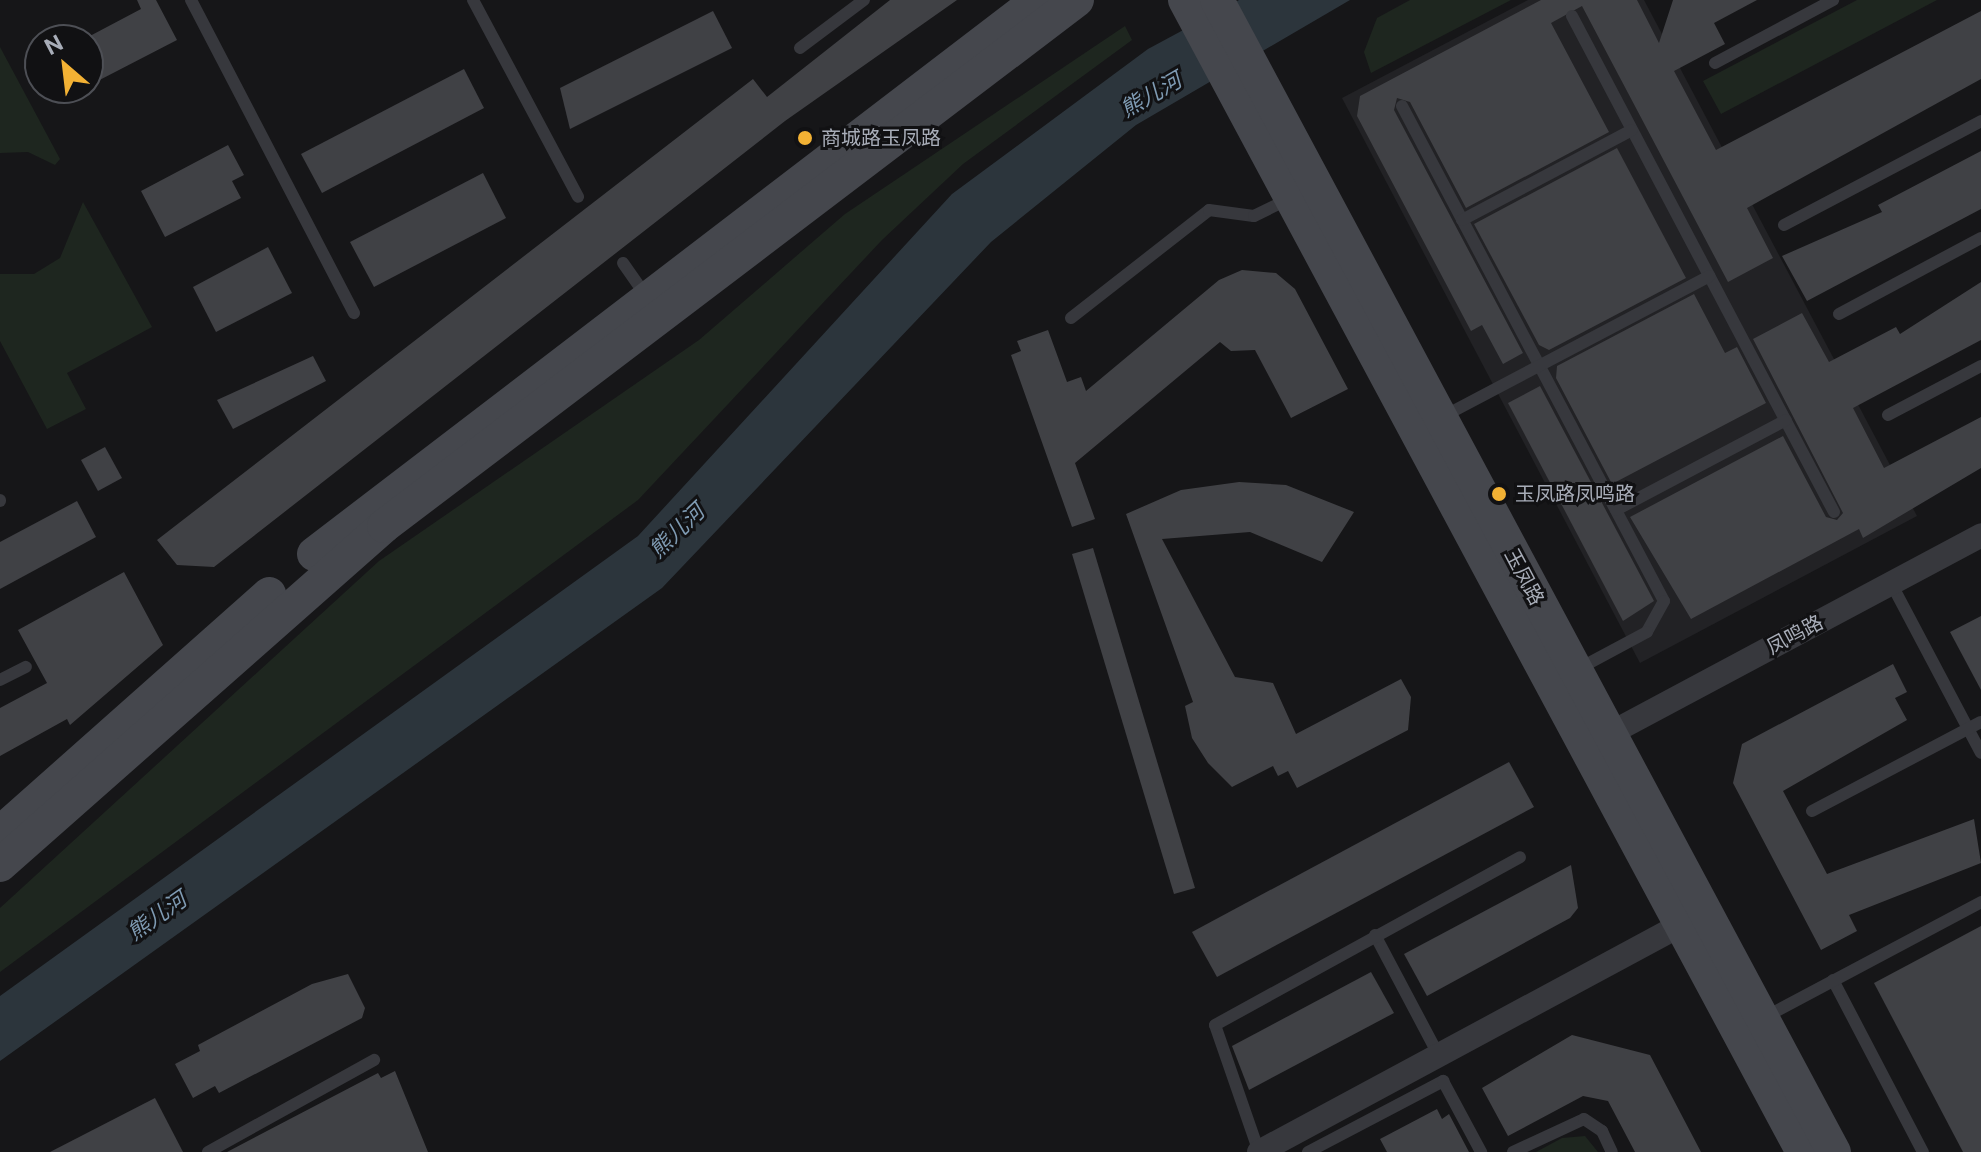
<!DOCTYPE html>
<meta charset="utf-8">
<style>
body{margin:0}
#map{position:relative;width:1981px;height:1152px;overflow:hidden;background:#161618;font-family:"Public Sans","Noto Sans SC",sans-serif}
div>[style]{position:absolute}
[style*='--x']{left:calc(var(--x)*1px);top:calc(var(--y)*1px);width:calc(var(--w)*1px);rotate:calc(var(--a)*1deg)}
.built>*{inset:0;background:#222225}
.green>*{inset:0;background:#1e261f}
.water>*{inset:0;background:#2c353c}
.building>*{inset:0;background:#404145}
.lane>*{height:12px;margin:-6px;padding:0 6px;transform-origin:6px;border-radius:6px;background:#37383d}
.street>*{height:24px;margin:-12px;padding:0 12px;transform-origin:12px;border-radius:12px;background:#37383d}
.secondary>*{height:34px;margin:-17px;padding:0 17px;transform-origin:17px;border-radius:17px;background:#45474d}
.dots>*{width:22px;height:22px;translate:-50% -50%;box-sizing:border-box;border:4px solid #111113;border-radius:50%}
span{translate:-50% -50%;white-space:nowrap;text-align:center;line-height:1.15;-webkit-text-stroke:6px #111113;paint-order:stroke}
.poi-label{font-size:20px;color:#a8adb8}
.left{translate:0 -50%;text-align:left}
.street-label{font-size:20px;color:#a8adb8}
.water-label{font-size:22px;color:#7f9bb3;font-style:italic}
.north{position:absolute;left:24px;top:24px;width:80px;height:80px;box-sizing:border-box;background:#111113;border:2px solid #4d4f55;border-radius:50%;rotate:332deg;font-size:22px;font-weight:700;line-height:32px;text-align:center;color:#a8adb8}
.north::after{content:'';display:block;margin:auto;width:28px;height:36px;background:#f2b134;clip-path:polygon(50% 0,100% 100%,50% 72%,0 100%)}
</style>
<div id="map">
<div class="built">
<i style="clip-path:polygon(1528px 0,1644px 0,1917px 516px,1640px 663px,1342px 98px)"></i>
</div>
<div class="green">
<i style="clip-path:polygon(1410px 0,1511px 0,1371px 73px,1364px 52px,1377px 18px)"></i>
<i style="clip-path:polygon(1857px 0,1937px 0,1721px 114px,1703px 81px)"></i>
<i style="clip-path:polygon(1125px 26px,1132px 40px,963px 164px,882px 240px,638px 500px,0 972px,0 908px,379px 561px,699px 340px,845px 214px)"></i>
<i style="clip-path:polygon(0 47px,60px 159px,55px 165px,28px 152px,0 153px)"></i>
<i style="clip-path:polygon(83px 202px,152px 327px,67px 373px,86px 409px,47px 429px,0 341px,0 274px,34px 274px,60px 258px)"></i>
<i style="clip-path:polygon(1585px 1136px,1598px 1152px,1536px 1152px,1562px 1138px)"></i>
</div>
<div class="water">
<i style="clip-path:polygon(1239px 0,1350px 0,1136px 125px,991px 242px,662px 588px,0 1061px,0 996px,638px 536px,952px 194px,1148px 49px)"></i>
</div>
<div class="building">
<i style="clip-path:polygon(137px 0,156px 0,177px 40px,88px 86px,88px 37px,141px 9px)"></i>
<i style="clip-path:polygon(890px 0,957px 0,785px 121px,214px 567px,177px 565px,157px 540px,753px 79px,767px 97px)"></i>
<i style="clip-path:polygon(1541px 0,1637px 0,1659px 43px,1673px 0,1757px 0,1714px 23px,1725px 44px,1674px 71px,1716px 150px,1981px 11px,1981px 79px,1747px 208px,1773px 258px,1728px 282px,1582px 6px,1551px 23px,1609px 132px,1466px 208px,1410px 102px,1397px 98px,1394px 110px,1523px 353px,1503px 364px,1482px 325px,1471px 331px,1357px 116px,1360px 96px)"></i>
<i style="clip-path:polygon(713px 11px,732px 48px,570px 129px,560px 88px)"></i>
<i style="clip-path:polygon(464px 69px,484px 108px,322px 193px,301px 154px)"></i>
<i style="clip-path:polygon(228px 145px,244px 175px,232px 181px,241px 198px,165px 237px,141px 191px)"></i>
<i style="clip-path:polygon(1617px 148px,1686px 278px,1549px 350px,1539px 345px,1474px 224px)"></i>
<i style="clip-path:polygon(1981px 151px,1981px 209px,1807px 301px,1782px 256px,1882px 212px,1878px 205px)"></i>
<i style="clip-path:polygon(483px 173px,506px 218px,374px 287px,350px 242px)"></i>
<i style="clip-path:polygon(268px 247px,292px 293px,216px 332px,193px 287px)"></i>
<i style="clip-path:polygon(1242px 270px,1276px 273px,1295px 289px,1348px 389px,1291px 418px,1255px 350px,1231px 351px,1220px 342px,1075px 463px,1095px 519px,1072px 527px,1011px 355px,1021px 351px,1017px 341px,1048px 330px,1067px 382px,1081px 377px,1086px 391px,1219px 280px)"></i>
<i style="clip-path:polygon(1981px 282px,1981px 340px,1853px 408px,1884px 468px,1981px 417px,1981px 468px,1863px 538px,1859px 529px,1691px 619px,1630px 517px,1783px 436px,1826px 517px,1837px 520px,1843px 513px,1753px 339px,1802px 313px,1829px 362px,1896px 327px,1900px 334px)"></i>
<i style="clip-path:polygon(1694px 294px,1725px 353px,1737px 347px,1766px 403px,1612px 484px,1556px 378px,1557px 366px)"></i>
<i style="clip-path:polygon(313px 356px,326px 381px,233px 429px,217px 400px)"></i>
<i style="clip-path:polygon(1540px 386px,1654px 601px,1623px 621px,1508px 403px)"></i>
<i style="clip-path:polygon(105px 447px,122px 478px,98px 491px,81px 460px)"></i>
<i style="clip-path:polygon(1239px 482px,1286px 485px,1354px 512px,1322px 562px,1250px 532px,1162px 539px,1235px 677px,1273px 683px,1296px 734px,1401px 679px,1411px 697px,1408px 730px,1297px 788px,1288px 771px,1278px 776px,1273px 766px,1232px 787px,1208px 763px,1192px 738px,1185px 706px,1193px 702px,1126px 514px,1181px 490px)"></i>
<i style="clip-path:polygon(77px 501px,96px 537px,0 589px,0 542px)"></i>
<i style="clip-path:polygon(1093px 548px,1195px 888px,1174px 894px,1072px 554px)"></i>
<i style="clip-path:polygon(124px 572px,163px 645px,70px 725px,67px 719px,0 756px,0 708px,47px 683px,18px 630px)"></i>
<i style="clip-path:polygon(1981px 616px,1981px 690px,1950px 632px)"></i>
<i style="clip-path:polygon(1893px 664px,1907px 692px,1895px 698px,1907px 720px,1783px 791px,1827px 874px,1974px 819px,1981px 863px,1849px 915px,1857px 931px,1821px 950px,1733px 783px,1742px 744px)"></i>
<i style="clip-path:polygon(1509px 762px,1534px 807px,1217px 977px,1192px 932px)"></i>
<i style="clip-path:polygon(1571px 865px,1578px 908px,1570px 918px,1427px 996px,1404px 954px)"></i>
<i style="clip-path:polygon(1981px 926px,1981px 1152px,1963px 1152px,1874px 983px)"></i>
<i style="clip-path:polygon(1371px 972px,1394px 1013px,1249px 1090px,1232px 1046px)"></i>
<i style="clip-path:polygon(348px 974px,365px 1008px,362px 1018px,219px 1093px,215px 1086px,193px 1098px,175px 1064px,200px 1051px,198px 1045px,312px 984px)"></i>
<i style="clip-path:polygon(1572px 1035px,1650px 1055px,1701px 1152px,1635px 1152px,1608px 1101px,1583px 1096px,1508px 1136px,1482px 1088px)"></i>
<i style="clip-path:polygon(395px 1071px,428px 1152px,227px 1152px,378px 1073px,381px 1078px)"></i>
<i style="clip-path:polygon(155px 1098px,183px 1152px,50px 1152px)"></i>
<i style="clip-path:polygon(1437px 1109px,1442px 1119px,1449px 1114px,1469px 1152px,1387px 1152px,1380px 1139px)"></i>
</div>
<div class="lane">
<i style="--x:191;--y:0;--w:353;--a:62.5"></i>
<i style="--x:473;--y:0;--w:223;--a:61.9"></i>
<i style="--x:1572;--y:16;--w:561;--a:62.16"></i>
<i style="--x:800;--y:48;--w:80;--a:-36.9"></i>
<i style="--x:1715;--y:63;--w:134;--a:-28.1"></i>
<i style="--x:1402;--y:106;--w:560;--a:62.11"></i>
<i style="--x:1664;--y:601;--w:35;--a:119"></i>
<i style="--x:1647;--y:632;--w:78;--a:151.8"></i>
<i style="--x:1462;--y:220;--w:192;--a:-27.9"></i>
<i style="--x:1784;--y:225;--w:223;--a:-27.8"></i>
<i style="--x:623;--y:263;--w:40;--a:55.1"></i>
<i style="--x:1839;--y:314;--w:161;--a:-28.2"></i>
<i style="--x:1071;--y:318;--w:175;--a:-38"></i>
<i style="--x:1209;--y:210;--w:45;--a:7.6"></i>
<i style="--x:1254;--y:216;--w:39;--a:-26"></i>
<i style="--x:1888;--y:415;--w:105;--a:-27.8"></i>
<i style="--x:1444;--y:416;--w:300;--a:-27.8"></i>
<i style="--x:0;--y:500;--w:1;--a:90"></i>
<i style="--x:1616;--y:510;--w:192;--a:-27.9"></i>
<i style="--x:1891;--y:583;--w:192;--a:62.1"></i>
<i style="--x:0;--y:680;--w:29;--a:-27"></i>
<i style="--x:1812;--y:811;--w:191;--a:-27.8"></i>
<i style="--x:1375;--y:935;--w:137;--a:62.1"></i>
<i style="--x:1833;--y:980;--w:194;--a:62.4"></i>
<i style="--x:1765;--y:1017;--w:245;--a:-28"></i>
<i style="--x:208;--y:1152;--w:190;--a:-29"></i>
<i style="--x:1259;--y:1152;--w:134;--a:-109.1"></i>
<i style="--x:1215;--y:1025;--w:348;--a:-28.8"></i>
<i style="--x:1308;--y:1152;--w:153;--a:-27.7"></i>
<i style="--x:1443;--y:1081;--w:81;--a:61.8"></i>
<i style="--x:1513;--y:1152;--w:78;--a:-24.9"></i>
<i style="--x:1584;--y:1119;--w:22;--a:34"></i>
<i style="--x:1602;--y:1131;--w:23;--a:65"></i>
</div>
<div class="street">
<i style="--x:1609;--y:734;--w:422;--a:-28.1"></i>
<i style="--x:1259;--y:1152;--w:478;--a:-28.3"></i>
</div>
<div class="secondary">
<i style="--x:1185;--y:0;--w:1307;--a:61.79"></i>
<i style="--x:1217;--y:0;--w:1307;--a:61.83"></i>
<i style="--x:314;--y:554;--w:912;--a:-37.42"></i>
<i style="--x:0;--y:833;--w:360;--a:-41.6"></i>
<i style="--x:0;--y:865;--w:512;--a:-41.44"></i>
<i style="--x:384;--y:526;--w:870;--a:-37.2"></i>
</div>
<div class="dots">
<i style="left:805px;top:138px;background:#f2b134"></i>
<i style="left:1499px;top:494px;background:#f2b134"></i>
</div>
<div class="poi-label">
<span class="left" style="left:821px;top:138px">商城路玉凤路</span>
<span class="left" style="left:1515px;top:494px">玉凤路凤鸣路</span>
</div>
<div class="street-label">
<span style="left:1524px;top:577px;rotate:62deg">玉凤路</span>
<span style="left:1795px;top:635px;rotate:-28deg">凤鸣路</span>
</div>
<div class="water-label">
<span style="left:1151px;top:95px;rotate:-30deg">熊儿河</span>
<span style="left:677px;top:531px;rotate:-44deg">熊儿河</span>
<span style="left:157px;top:916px;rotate:-35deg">熊儿河</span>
</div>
<div class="north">N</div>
</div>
